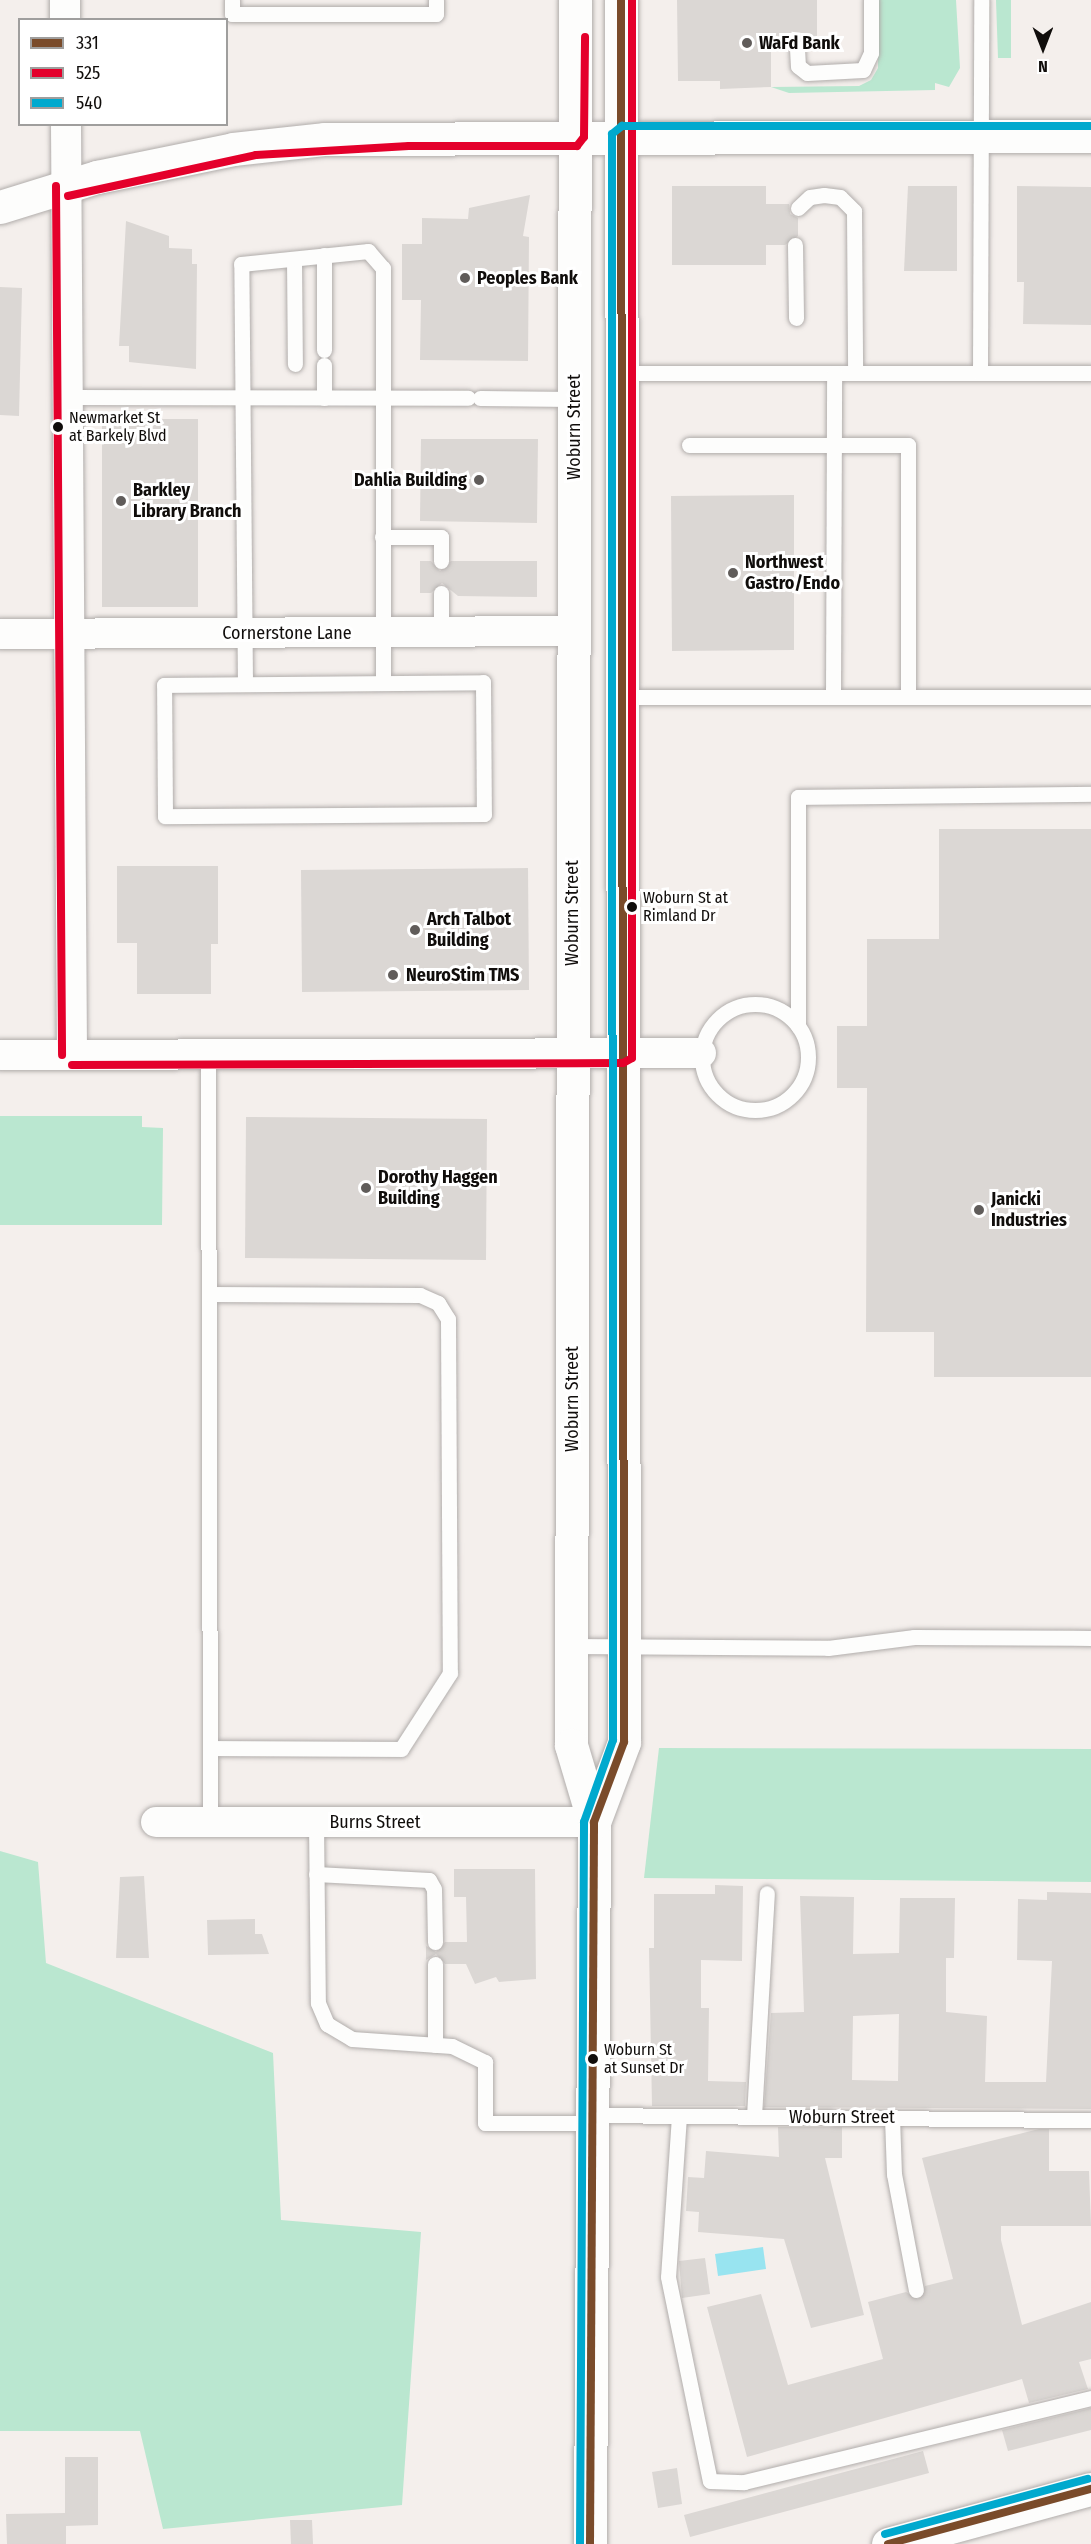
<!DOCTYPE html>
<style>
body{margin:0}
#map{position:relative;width:1091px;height:2544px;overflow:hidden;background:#f4efec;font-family:"Fira Sans Condensed",sans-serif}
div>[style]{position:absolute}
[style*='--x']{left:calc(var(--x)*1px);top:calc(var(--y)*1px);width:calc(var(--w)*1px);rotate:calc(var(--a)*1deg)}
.green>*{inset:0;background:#bae7d0}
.water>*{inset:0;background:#98e4f0}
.building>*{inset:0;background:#dbd7d4}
.roads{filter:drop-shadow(0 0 2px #b1adab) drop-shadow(0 0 2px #b1adab)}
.service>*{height:15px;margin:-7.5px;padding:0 7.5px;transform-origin:7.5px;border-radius:7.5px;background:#fdfdfc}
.service>.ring{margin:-7.5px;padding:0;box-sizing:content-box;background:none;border:15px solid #fdfdfc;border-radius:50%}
.minor>*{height:30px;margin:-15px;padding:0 15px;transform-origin:15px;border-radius:15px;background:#fdfdfc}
.secondary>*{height:33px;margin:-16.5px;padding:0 16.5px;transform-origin:16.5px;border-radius:16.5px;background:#fdfdfc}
.primary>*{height:33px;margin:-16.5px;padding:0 16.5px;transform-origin:16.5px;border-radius:16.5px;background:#fdfdfc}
.bus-1>*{height:8px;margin:-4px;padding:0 4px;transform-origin:4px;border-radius:4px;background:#7a4b2a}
.bus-2>*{height:8px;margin:-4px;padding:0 4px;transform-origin:4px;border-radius:4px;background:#e4002b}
.bus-3>*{height:8px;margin:-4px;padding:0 4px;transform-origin:4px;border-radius:4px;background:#00a9ce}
.dots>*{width:16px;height:16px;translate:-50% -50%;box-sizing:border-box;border:3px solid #fff;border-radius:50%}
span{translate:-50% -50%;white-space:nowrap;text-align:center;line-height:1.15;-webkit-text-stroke:6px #fff;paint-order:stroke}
.bus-label{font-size:16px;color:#100d0b}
.left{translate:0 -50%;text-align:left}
.poi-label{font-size:18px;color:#100d0b;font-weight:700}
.right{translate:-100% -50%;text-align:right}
.street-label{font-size:18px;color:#100d0b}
.legend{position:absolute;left:18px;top:18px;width:210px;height:108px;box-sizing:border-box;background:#fff;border:2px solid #9f9e9d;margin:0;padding:8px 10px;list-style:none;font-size:18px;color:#100d0b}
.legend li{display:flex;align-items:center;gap:12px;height:30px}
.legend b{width:30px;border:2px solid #9f9e9d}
.north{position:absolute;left:1013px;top:18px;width:60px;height:60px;-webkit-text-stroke:4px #fff;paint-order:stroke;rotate:180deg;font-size:16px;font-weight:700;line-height:24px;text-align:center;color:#100d0b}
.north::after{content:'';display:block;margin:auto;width:21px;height:27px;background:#100d0b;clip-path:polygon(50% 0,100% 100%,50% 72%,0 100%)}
</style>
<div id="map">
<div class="green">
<i style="clip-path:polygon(878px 0,956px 0,960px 68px,949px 87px,935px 83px,935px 90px,789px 93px,771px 87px,859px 86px,871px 80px,878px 68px)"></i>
<i style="clip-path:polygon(996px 0,1011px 0,1011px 58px,998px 58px)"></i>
<i style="clip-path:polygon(0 1116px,142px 1116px,142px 1127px,163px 1128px,162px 1225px,0 1225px)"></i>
<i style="clip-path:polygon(659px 1748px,1091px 1749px,1091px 1882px,644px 1878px)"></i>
<i style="clip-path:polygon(0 1851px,38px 1862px,46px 1963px,273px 2053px,281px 2220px,421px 2232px,402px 2505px,163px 2529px,140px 2431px,0 2431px)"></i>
</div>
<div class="water">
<i style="clip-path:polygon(763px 2247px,766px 2269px,718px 2276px,715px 2254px)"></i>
</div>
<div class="building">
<i style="clip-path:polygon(677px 0,817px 0,817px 48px,807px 48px,797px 38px,787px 48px,771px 48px,771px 87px,720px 89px,720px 81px,678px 81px)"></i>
<i style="clip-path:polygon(672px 186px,766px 186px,766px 204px,789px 204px,790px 214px,798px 218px,798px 236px,785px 245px,766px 245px,766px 265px,672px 265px)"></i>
<i style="clip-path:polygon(908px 186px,957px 186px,957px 271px,904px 271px)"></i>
<i style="clip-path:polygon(1017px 186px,1091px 187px,1091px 325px,1023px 324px,1024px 282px,1017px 282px)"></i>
<i style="clip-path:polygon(530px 195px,523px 236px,529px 237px,528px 361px,420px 360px,421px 300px,402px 300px,402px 244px,422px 244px,422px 218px,468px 219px,469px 208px)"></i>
<i style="clip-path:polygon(126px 221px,169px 236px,169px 248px,192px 249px,192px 264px,197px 264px,196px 369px,129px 362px,129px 346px,119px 346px)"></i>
<i style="clip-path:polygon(0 287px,22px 288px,19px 416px,0 415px)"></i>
<i style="clip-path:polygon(102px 419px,198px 419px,198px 607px,102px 607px)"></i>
<i style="clip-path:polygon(421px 439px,538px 439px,537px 523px,420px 521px)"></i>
<i style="clip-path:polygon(794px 495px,794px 650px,672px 651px,671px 496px)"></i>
<i style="clip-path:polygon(420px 561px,431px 561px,440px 571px,451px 561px,537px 561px,537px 597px,458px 596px,442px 583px,431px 593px,420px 593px)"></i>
<i style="clip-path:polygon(939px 829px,1091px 829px,1091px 1377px,934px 1377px,934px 1332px,866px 1332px,867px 1088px,837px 1088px,837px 1026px,867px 1026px,867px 939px,939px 939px)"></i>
<i style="clip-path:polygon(117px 866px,218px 866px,218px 944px,211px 944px,211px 994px,137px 994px,137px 943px,117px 943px)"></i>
<i style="clip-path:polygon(528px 868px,529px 990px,302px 992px,301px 870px)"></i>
<i style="clip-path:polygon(246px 1117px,487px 1119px,486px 1260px,245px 1258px)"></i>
<i style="clip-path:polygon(454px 1869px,535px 1869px,536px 1979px,499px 1982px,496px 1977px,475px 1984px,466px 1964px,445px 1964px,436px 1954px,426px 1960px,426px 1946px,436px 1952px,445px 1942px,467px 1942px,466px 1897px,454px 1897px)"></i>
<i style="clip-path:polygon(144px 1876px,149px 1958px,116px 1958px,120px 1877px)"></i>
<i style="clip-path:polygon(715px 1885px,743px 1886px,742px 1961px,701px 1960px,701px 2008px,709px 2008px,708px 2081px,746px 2082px,745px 2106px,652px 2106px,649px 1948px,654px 1948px,654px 1894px,715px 1894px)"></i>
<i style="clip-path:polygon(evenodd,1047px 1892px,1091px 1893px,1091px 2109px,764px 2107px,771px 2013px,804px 2012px,800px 1896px,854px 1897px,853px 1954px,899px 1953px,900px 1898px,955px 1898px,954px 1958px,946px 1958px,946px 2012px,987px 2016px,985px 2082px,1046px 2082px,1052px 1961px,1017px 1960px,1018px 1899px,1047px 1900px,1047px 1892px,899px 2014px,898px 2081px,852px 2080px,853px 2016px,899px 2014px)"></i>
<i style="clip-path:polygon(255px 1919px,255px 1934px,262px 1934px,269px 1954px,208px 1955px,207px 1920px)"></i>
<i style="clip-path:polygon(778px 2127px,842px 2127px,842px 2158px,825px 2158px,864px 2315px,811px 2328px,784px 2239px,698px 2232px,699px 2212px,686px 2211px,688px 2177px,704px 2178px,706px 2151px,779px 2157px)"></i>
<i style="clip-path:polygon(1039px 2129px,1049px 2129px,1049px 2171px,1089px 2171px,1091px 2226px,1001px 2226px,1001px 2240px,1022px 2325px,1091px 2302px,1091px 2359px,1079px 2362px,1088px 2389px,1029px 2403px,1022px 2379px,747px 2457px,707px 2307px,761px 2294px,788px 2385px,883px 2359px,868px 2302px,906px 2292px,918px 2299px,925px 2286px,953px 2279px,922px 2158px)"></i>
<i style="clip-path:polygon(705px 2258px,710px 2294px,682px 2298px,679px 2261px)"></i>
<i style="clip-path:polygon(1091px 2408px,1091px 2430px,1008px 2451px,1002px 2430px)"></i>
<i style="clip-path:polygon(923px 2451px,929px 2473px,690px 2537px,684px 2515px)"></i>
<i style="clip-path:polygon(65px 2457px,98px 2457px,98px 2525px,66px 2526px,66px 2544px,7px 2544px,6px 2514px,65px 2513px)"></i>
<i style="clip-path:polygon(677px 2468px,682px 2504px,658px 2508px,652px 2472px)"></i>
<i style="clip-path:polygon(290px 2520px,312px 2520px,313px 2544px,291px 2544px)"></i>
</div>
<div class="roads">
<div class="service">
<i style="--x:232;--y:0;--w:14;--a:90"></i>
<i style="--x:232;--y:14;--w:204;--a:0"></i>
<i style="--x:436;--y:14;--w:14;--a:-90"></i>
<i style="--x:797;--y:48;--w:18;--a:87"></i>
<i style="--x:798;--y:66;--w:11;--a:38"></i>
<i style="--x:807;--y:73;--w:56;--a:-3.1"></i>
<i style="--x:863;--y:70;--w:19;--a:-65"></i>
<i style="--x:871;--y:53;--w:53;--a:-90"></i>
<i style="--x:798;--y:208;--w:16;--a:-43"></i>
<i style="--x:810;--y:197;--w:14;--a:-8"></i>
<i style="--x:824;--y:195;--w:16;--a:7"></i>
<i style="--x:840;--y:197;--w:20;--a:45"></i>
<i style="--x:854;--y:211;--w:162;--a:89.6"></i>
<i style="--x:795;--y:245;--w:73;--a:89.2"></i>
<i style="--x:294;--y:259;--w:105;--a:89.5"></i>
<i style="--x:324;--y:350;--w:95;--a:-90"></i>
<i style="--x:324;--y:365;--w:33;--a:90"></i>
<i style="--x:622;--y:373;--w:469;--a:0"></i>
<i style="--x:980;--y:373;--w:373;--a:-89.8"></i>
<i style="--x:68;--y:397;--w:400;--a:0.1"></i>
<i style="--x:480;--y:398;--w:94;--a:0.6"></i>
<i style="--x:689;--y:445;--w:219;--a:0"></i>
<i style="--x:908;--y:445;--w:252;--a:90"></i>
<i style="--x:382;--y:537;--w:59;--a:0"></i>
<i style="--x:441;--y:537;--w:24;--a:90"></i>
<i style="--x:441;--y:593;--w:39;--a:90"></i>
<i style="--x:483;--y:682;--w:132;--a:89.6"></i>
<i style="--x:484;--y:814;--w:319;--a:179.6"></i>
<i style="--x:165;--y:816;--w:131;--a:-90.4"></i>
<i style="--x:164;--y:685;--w:319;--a:-0.5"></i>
<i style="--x:245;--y:684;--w:420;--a:-90.5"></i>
<i style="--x:241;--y:264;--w:128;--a:-5.8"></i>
<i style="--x:368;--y:251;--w:23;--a:49"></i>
<i style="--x:383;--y:268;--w:415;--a:90"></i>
<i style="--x:622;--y:697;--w:469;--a:0"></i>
<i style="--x:833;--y:697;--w:324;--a:-89.8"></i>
<i class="ring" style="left:702px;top:1004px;width:91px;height:91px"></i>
<i style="--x:798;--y:1026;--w:229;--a:-90"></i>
<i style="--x:798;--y:797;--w:293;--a:-0.6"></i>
<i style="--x:208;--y:1054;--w:768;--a:89.85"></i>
<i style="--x:209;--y:1294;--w:211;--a:0.3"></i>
<i style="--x:420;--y:1295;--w:20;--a:24"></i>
<i style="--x:438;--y:1303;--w:19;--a:58"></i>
<i style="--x:448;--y:1319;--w:354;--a:89.7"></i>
<i style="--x:450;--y:1673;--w:90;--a:122.8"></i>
<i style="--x:401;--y:1749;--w:191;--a:-179.7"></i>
<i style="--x:571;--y:1646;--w:257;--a:0.4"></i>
<i style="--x:828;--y:1648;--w:87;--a:-7.3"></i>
<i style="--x:914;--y:1637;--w:177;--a:0.3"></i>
<i style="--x:316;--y:1822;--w:181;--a:89.4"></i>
<i style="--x:318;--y:2003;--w:23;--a:67"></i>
<i style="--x:327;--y:2024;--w:29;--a:31"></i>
<i style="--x:352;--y:2039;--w:100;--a:4"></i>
<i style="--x:452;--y:2046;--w:37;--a:26"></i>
<i style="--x:485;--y:2062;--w:61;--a:90"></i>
<i style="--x:485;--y:2123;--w:108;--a:0"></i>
<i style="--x:316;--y:1874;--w:113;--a:3"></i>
<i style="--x:429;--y:1880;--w:10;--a:61"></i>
<i style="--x:434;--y:1889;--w:53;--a:88.9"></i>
<i style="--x:435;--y:1964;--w:81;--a:90"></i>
<i style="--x:593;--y:2115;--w:498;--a:0.6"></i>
<i style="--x:679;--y:2116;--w:161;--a:93.9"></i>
<i style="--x:668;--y:2277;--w:208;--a:78.4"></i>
<i style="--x:710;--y:2481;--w:34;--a:2"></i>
<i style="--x:744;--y:2482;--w:357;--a:-13.6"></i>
<i style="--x:754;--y:2116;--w:223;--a:-86.7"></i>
<i style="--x:892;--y:2117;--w:57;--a:88"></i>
<i style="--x:894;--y:2174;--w:118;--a:79.3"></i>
</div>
<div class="minor">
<i style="--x:65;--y:0;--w:20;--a:90"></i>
<i style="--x:66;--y:124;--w:931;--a:89.63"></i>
<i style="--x:0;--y:634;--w:573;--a:-0.3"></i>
<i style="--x:0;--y:1055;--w:701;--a:-0.16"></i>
<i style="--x:156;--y:1822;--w:438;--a:0"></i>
</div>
<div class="secondary">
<i style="--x:575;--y:0;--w:1745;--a:90.13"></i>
<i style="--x:571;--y:1745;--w:80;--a:73.4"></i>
<i style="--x:594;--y:1822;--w:722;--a:90.32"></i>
<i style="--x:0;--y:207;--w:102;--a:-17.2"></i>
<i style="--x:97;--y:177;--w:139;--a:-11.6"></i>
<i style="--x:233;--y:149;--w:93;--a:-6.2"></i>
<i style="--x:325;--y:139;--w:766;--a:-0.22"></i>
<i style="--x:594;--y:1822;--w:85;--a:-69.4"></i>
<i style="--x:624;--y:1742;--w:1742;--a:-90.1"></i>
</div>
<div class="primary">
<i style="--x:888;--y:2544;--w:210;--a:-15.2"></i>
</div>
</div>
<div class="bus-1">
<i style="--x:590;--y:2544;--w:722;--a:-89.68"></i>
<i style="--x:594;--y:1822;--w:85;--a:-69.4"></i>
<i style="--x:624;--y:1742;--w:1742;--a:-90.1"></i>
<i style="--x:888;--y:2544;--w:210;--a:-15.2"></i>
</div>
<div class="bus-2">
<i style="--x:56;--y:186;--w:869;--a:89.6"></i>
<i style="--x:68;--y:196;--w:192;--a:-12.3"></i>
<i style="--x:256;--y:155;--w:153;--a:-3.4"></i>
<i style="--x:409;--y:146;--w:168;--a:0"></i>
<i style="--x:577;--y:146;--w:11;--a:-52"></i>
<i style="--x:584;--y:137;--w:100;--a:-89.4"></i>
<i style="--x:72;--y:1065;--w:551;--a:-0.21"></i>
<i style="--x:623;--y:1063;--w:10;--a:-29"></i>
<i style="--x:632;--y:1058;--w:1058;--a:-90"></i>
</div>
<div class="bus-3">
<i style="--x:885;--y:2534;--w:210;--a:-15.2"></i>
<i style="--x:580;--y:2544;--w:722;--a:-89.68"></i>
<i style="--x:584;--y:1822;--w:87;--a:-70.5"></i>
<i style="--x:613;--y:1740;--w:1606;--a:-90.04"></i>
<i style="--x:612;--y:134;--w:13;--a:-39"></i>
<i style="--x:622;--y:126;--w:469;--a:0"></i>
</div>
<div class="dots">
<i style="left:747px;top:43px;background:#605c5a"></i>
<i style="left:465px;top:278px;background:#605c5a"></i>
<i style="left:58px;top:427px;background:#100d0b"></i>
<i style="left:479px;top:480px;background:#605c5a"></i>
<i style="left:121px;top:501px;background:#605c5a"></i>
<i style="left:733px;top:573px;background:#605c5a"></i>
<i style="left:632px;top:907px;background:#100d0b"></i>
<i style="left:415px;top:930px;background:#605c5a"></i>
<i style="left:393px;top:975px;background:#605c5a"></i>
<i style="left:366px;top:1188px;background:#605c5a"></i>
<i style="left:979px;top:1210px;background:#605c5a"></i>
<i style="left:593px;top:2059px;background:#100d0b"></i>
</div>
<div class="bus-label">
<span class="left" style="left:69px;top:427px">Newmarket St<br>at Barkely Blvd</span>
<span class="left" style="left:643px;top:907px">Woburn St at<br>Rimland Dr</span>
<span class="left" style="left:604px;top:2059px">Woburn St<br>at Sunset Dr</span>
</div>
<div class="poi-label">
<span class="left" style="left:759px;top:43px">WaFd Bank</span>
<span class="left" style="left:477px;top:278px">Peoples Bank</span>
<span class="right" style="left:467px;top:480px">Dahlia Building</span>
<span class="left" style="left:133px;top:501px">Barkley<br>Library Branch</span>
<span class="left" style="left:745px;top:573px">Northwest<br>Gastro/Endo</span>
<span class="left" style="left:427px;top:930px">Arch Talbot<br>Building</span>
<span class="left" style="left:406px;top:975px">NeuroStim TMS</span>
<span class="left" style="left:378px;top:1188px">Dorothy Haggen<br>Building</span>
<span class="left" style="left:991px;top:1210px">Janicki<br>Industries</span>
</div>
<div class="street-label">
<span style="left:574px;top:427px;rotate:-90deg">Woburn Street</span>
<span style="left:287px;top:633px">Cornerstone Lane</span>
<span style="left:572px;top:913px;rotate:-90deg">Woburn Street</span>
<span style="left:572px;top:1399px;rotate:-90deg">Woburn Street</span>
<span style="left:375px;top:1822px">Burns Street</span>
<span style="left:842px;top:2117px">Woburn Street</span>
</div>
<ul class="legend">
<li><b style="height:8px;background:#7a4b2a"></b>331</li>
<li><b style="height:8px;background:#e4002b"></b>525</li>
<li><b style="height:8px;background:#00a9ce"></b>540</li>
</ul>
<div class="north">N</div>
</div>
